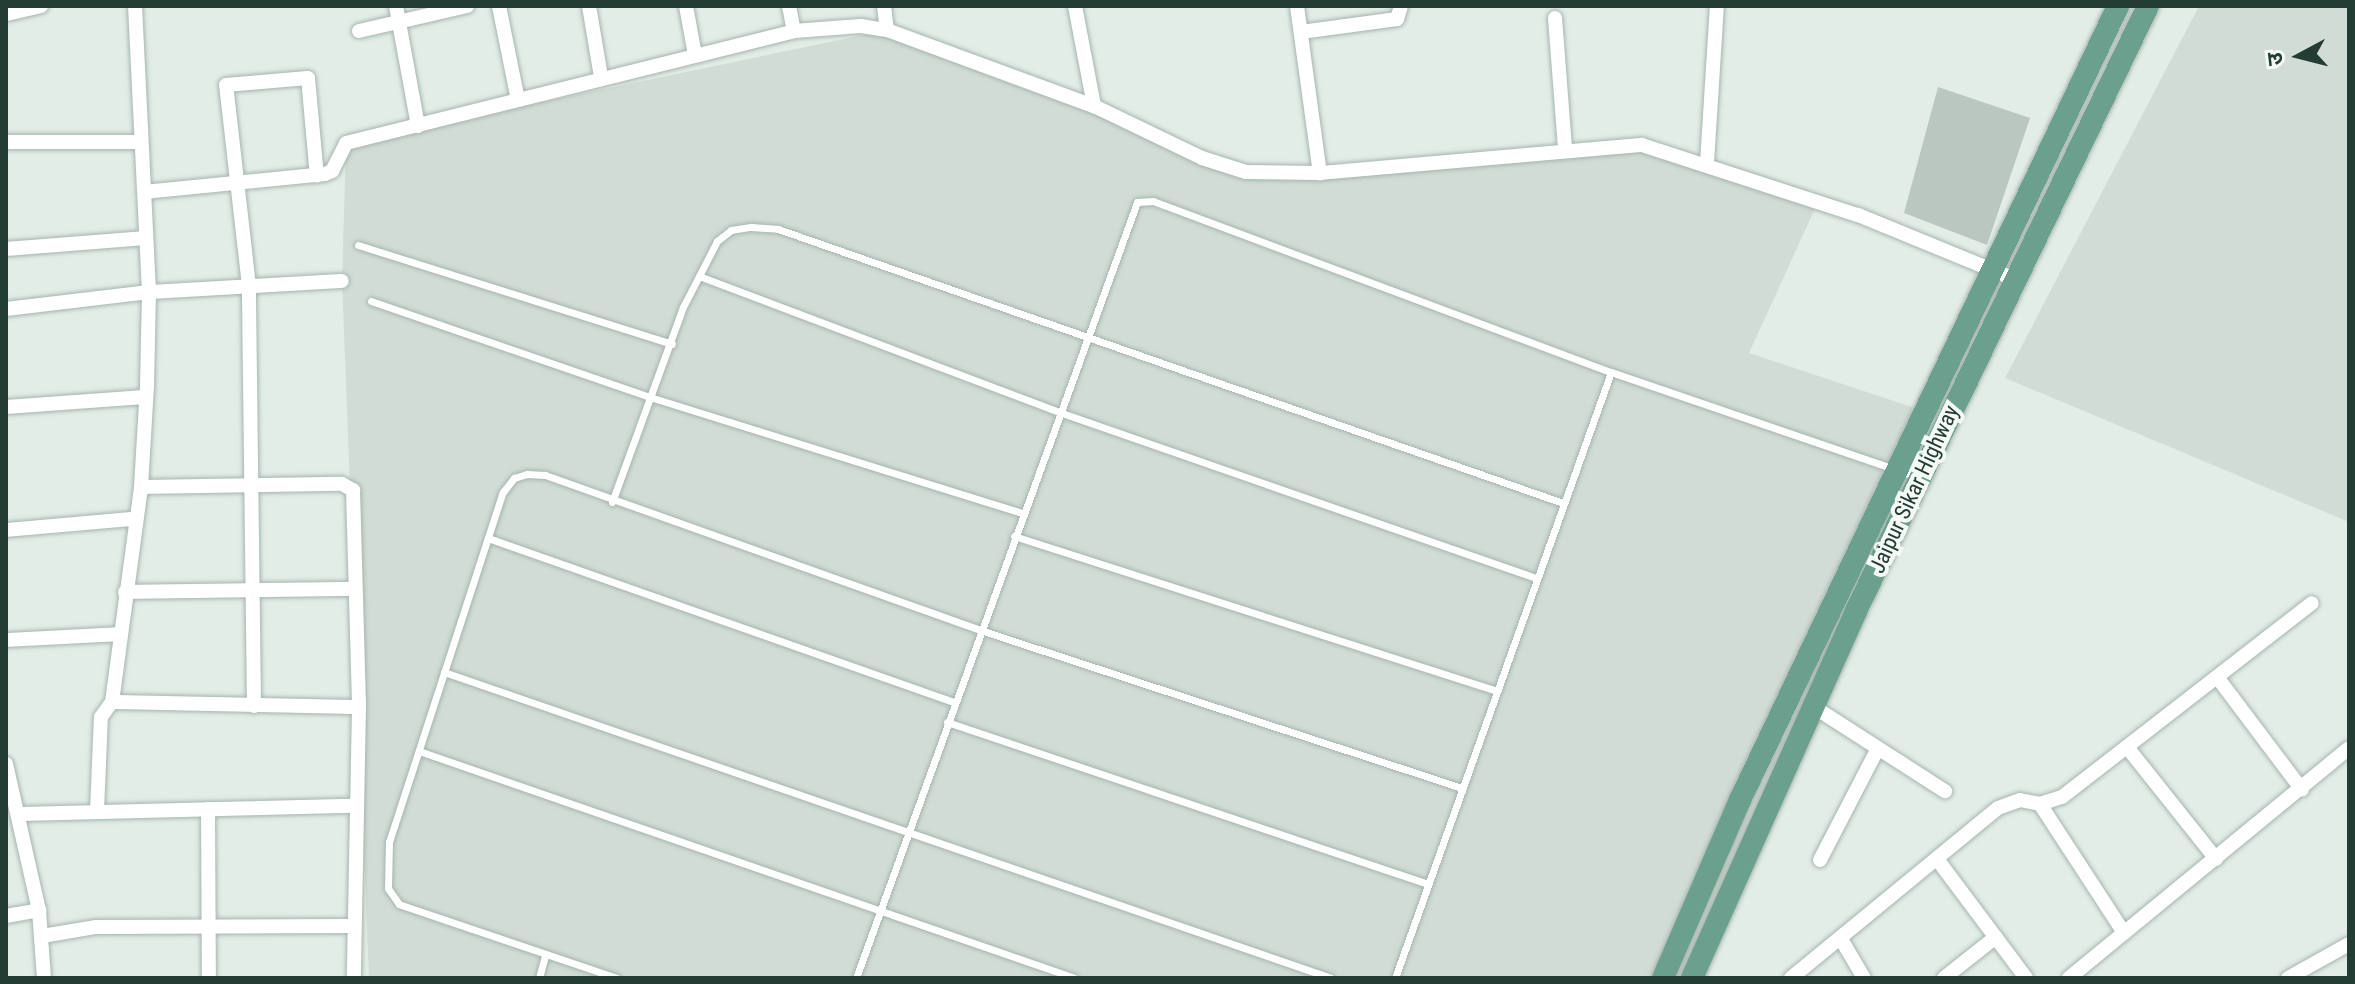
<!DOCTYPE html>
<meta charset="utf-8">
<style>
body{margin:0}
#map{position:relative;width:2355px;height:984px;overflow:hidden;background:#e3ede8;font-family:"Roboto Condensed","Noto Sans Devanagari",sans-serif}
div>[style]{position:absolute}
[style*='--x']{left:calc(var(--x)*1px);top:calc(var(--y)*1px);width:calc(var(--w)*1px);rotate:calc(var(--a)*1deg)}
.built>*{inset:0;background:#d2dcd6}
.building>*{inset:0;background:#b9c7c0}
.roads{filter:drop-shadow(0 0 2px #a6b5ae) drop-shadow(0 0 2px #a6b5ae)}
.service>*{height:7px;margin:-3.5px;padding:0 3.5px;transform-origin:3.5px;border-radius:3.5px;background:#fff}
.minor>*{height:14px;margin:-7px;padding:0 7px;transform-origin:7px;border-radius:7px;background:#fff}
.primary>*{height:22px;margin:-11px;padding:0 11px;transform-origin:11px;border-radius:11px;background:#6aa08d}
span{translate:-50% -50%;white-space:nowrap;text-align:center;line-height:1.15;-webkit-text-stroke:8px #f4f9f6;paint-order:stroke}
.street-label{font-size:22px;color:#243d34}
.frame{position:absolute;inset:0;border:8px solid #243d34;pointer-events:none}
.north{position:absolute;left:2259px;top:16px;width:80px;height:80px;-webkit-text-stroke:6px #f4f9f6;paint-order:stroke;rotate:263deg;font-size:22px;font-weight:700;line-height:32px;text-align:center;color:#243d34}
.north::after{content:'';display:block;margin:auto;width:28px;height:36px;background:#243d34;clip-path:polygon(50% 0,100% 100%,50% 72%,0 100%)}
</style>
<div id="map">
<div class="built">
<i style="clip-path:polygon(2199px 6px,2349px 6px,2349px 522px,2005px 378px)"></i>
<i style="clip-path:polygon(887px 30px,1246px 172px,1642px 145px,1818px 202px,1749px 353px,1927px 412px,1688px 978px,369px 978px,342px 281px,346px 143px)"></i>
</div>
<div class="building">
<i style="clip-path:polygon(1938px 87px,2030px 118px,1987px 245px,1904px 213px)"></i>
</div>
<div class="roads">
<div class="service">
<i style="--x:358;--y:245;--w:329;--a:17.5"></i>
<i style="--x:699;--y:276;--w:385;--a:20.7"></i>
<i style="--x:1059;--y:412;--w:505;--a:19.19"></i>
<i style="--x:371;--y:301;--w:298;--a:19"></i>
<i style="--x:653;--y:398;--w:387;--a:17.3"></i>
<i style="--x:612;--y:502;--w:208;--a:-70"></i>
<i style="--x:683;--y:307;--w:74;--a:-62.7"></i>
<i style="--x:717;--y:241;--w:18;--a:-38"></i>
<i style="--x:731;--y:230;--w:20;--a:-9"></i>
<i style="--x:751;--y:227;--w:27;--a:4"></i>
<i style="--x:778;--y:229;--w:831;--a:19.24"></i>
<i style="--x:1014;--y:536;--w:507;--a:17.79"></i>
<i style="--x:488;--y:538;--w:495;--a:19.4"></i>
<i style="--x:444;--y:672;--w:938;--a:19.03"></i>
<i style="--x:947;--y:722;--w:508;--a:18.61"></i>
<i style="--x:419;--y:751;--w:694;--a:19.09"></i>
<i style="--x:539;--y:978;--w:24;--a:-75"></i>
<i style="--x:617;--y:978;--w:230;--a:-161.3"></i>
<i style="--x:399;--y:904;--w:19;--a:-125"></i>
<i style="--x:388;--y:888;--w:46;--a:-88.8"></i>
<i style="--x:389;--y:842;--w:368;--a:-72"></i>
<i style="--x:503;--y:492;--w:18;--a:-52"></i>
<i style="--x:514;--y:478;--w:14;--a:-17"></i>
<i style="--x:527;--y:474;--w:18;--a:3"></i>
<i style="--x:545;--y:475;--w:462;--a:19.6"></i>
<i style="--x:980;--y:630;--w:507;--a:18.15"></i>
<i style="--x:856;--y:978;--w:825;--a:-70.09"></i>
<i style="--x:1137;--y:202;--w:16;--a:-4"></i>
<i style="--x:1153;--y:201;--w:489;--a:20.5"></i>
<i style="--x:1611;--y:372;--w:324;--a:18.9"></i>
<i style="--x:1395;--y:978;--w:643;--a:-70.38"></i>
</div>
<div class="minor">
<i style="--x:396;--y:6;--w:122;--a:79.6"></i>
<i style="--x:499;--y:6;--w:96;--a:78.6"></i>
<i style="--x:589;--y:6;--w:72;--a:80.4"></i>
<i style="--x:686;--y:6;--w:50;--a:79.6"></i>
<i style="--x:789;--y:6;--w:25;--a:79"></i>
<i style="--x:884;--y:6;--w:24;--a:83"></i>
<i style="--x:1075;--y:6;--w:102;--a:79.2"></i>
<i style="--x:1297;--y:6;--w:169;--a:82.2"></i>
<i style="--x:6;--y:14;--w:36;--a:-13"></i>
<i style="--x:1555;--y:18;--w:131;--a:85.6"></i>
<i style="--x:359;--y:31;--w:111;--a:-13"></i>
<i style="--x:1301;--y:32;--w:97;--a:-7.7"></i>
<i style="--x:1397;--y:19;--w:14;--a:-73"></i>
<i style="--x:6;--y:142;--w:135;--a:0"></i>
<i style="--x:1707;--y:163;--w:157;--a:-86.4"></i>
<i style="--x:144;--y:192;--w:182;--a:-5.7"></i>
<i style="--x:325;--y:174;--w:8;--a:-23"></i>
<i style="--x:332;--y:171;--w:31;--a:-63"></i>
<i style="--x:346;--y:143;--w:462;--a:-14"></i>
<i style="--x:794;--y:31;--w:67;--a:-4.3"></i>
<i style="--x:861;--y:26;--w:26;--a:9"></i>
<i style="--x:887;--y:30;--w:221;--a:20.2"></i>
<i style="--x:1094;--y:106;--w:120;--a:25.7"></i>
<i style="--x:1202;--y:158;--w:46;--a:17.7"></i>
<i style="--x:1246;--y:172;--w:74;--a:0.8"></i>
<i style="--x:1320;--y:173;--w:323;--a:-5"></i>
<i style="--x:1642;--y:145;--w:227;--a:18"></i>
<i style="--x:1858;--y:215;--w:169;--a:22.3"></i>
<i style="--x:6;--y:249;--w:140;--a:-4.5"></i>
<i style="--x:6;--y:309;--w:144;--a:-6.8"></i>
<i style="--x:149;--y:292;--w:193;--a:-3.3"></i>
<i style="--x:6;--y:407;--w:139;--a:-4.1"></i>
<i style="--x:141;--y:487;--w:201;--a:-0.9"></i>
<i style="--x:342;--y:484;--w:13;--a:29"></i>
<i style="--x:353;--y:490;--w:217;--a:88.4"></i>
<i style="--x:359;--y:707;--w:271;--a:91.1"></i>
<i style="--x:6;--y:530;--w:127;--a:-5"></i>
<i style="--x:125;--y:592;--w:228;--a:-0.8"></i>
<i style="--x:6;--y:640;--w:114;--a:-3"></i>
<i style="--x:2217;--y:677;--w:141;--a:53"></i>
<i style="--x:112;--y:702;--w:247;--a:1.2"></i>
<i style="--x:254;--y:706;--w:420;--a:-90.7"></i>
<i style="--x:249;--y:286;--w:202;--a:-96.5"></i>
<i style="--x:226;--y:85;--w:82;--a:-4.9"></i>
<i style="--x:308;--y:78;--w:98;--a:84.8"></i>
<i style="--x:1814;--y:707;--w:156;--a:32.7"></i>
<i style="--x:2127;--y:747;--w:143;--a:51.5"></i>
<i style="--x:6;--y:764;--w:150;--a:77.3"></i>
<i style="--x:39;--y:910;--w:68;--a:85.8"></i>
<i style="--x:2040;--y:804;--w:154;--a:56.9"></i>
<i style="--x:208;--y:809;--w:169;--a:89.7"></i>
<i style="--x:97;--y:811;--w:94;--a:-87.6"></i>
<i style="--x:101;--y:717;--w:19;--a:-54"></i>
<i style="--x:112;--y:702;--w:217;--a:-82.3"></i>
<i style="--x:141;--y:487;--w:100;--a:-86.6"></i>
<i style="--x:147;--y:387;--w:95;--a:-88.8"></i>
<i style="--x:149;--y:292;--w:286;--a:-92.8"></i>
<i style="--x:18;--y:814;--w:336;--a:-1.4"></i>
<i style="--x:1937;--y:859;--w:149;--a:53.2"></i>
<i style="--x:1820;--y:860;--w:126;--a:-62.6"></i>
<i style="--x:6;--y:916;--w:34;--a:-10"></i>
<i style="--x:42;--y:936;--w:55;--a:-9.5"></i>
<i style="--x:96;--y:927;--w:255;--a:-0.2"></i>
<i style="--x:1841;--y:939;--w:45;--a:59.5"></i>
<i style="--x:1791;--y:978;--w:268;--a:-39.4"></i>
<i style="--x:1998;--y:808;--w:23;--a:-20"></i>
<i style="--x:2020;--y:800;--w:20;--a:11"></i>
<i style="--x:2040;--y:804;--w:23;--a:-18"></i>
<i style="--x:2062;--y:797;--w:316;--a:-37.8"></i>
<i style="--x:1944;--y:978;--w:66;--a:-38.3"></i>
<i style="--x:2069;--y:978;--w:362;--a:-39.4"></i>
<i style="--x:2288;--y:978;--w:70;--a:-29.1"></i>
</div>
<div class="primary">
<i style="--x:1663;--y:978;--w:194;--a:-66.6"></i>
<i style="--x:1740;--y:800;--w:879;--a:-64.54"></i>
<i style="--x:1692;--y:978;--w:402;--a:-65.9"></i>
<i style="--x:1856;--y:611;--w:672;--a:-64.24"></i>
</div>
</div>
<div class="street-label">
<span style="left:1914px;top:489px;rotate:-65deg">Jaipur Sikar Highway</span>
</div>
<div class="frame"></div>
<div class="north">उ</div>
</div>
